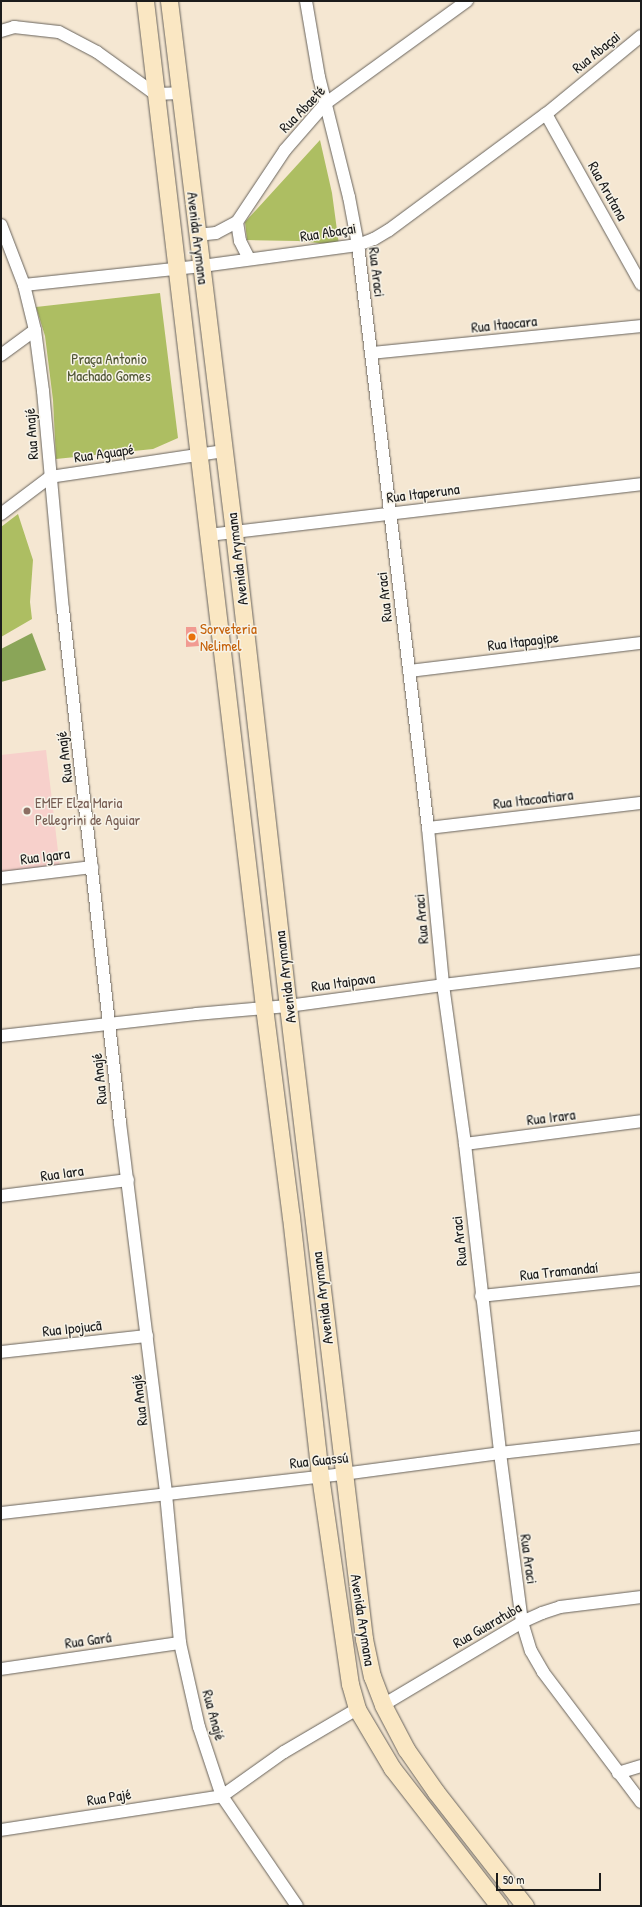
<!DOCTYPE html>
<meta charset="utf-8">
<style>
body{margin:0}
#map{position:relative;width:642px;height:1907px;overflow:hidden;background:#f5e7d2;font-family:"Patrick Hand",sans-serif}
div>[style]{position:absolute}
[style*='--x']{left:calc(var(--x)*1px);top:calc(var(--y)*1px);width:calc(var(--w)*1px);rotate:calc(var(--a)*1deg)}
.built>*{inset:0;background:#f7d0cb}
.green>*{inset:0;background:#adbe62}
.forest>*{inset:0;background:#8aa558}
.building>*{inset:0;background:#f19a91}
.roads{filter:drop-shadow(0 0 1px #68635c) drop-shadow(0 0 1px #68635c)}
.street>*{height:12px;margin:-6px;padding:0 6px;transform-origin:6px;border-radius:6px;background:#fff}
.secondary>*{height:17px;margin:-8.5px;padding:0 8.5px;transform-origin:8.5px;border-radius:8.5px;background:#fae7c3}
.dots>*{width:11px;height:11px;translate:-50% -50%;box-sizing:border-box;border:2px solid #f7f3e8;border-radius:50%}
span{translate:-50% -50%;white-space:nowrap;text-align:center;line-height:1.15;-webkit-text-stroke:3px #f7f3e8;paint-order:stroke}
.street-label{font-size:15px;color:#1c1c1c}
.park-label{font-size:15px;color:#4f5534}
.food-label{font-size:15px;color:#c56008}
.left{translate:0 -50%;text-align:left}
.education-label{font-size:15px;color:#785e54}
.frame{position:absolute;inset:0;border:2px solid #1c1c1c;pointer-events:none}
.scale{position:absolute;left:496px;top:1873px;width:105px;height:18px;box-sizing:border-box;border:2px solid #1c1c1c;border-top:0;padding-left:5px;font-size:12px;line-height:14px;white-space:nowrap;color:#1c1c1c;-webkit-text-stroke:3px #f7f3e8;paint-order:stroke}
</style>
<div id="map">
<div class="built">
<i style="clip-path:polygon(46px 750px,60px 868px,1px 872px,1px 755px)"></i>
</div>
<div class="green">
<i style="clip-path:polygon(320px 140px,332px 193px,339px 245px,298px 241px,247px 240px,245px 222px)"></i>
<i style="clip-path:polygon(160px 293px,178px 438px,153px 449px,56px 459px,53px 400px,45px 336px,36px 307px)"></i>
<i style="clip-path:polygon(18px 514px,33px 560px,30px 602px,32px 619px,1px 637px,1px 527px)"></i>
</div>
<div class="forest">
<i style="clip-path:polygon(32px 633px,46px 670px,1px 682px,1px 649px)"></i>
</div>
<div class="building">
<i style="clip-path:polygon(186px 627px,196px 627px,199px 646px,186px 647px)"></i>
</div>
<div class="roads">
<div class="street">
<i style="--x:306;--y:1;--w:77;--a:80.3"></i>
<i style="--x:319;--y:77;--w:124;--a:76"></i>
<i style="--x:349;--y:197;--w:49;--a:79.4"></i>
<i style="--x:358;--y:245;--w:587;--a:83.15"></i>
<i style="--x:428;--y:828;--w:158;--a:84.5"></i>
<i style="--x:443;--y:985;--w:161;--a:82.1"></i>
<i style="--x:465;--y:1144;--w:311;--a:83.5"></i>
<i style="--x:500;--y:1453;--w:170;--a:82.6"></i>
<i style="--x:522;--y:1622;--w:30;--a:73"></i>
<i style="--x:531;--y:1651;--w:24;--a:60"></i>
<i style="--x:543;--y:1672;--w:163;--a:53"></i>
<i style="--x:1;--y:31;--w:14;--a:-17"></i>
<i style="--x:14;--y:27;--w:45;--a:6.3"></i>
<i style="--x:59;--y:32;--w:43;--a:27.8"></i>
<i style="--x:97;--y:52;--w:72;--a:35.9"></i>
<i style="--x:155;--y:94;--w:25;--a:-2"></i>
<i style="--x:546;--y:114;--w:195;--a:60.8"></i>
<i style="--x:237;--y:222;--w:19;--a:81"></i>
<i style="--x:240;--y:241;--w:20;--a:63"></i>
<i style="--x:1;--y:225;--w:64;--a:69"></i>
<i style="--x:24;--y:285;--w:46;--a:76.3"></i>
<i style="--x:35;--y:330;--w:62;--a:82.5"></i>
<i style="--x:43;--y:391;--w:219;--a:84.8"></i>
<i style="--x:63;--y:609;--w:517;--a:83.67"></i>
<i style="--x:120;--y:1123;--w:374;--a:82.9"></i>
<i style="--x:166;--y:1494;--w:150;--a:84.6"></i>
<i style="--x:180;--y:1643;--w:86;--a:77.3"></i>
<i style="--x:199;--y:1727;--w:73;--a:71.6"></i>
<i style="--x:222;--y:1796;--w:133;--a:55.7"></i>
<i style="--x:197;--y:235;--w:19;--a:-6"></i>
<i style="--x:216;--y:233;--w:24;--a:-28"></i>
<i style="--x:237;--y:222;--w:87;--a:-56.3"></i>
<i style="--x:285;--y:150;--w:62;--a:-48.9"></i>
<i style="--x:326;--y:103;--w:174;--a:-35.9"></i>
<i style="--x:24;--y:285;--w:179;--a:-6.1"></i>
<i style="--x:202;--y:266;--w:157;--a:-7.7"></i>
<i style="--x:358;--y:245;--w:17;--a:-21"></i>
<i style="--x:374;--y:239;--w:17;--a:-31"></i>
<i style="--x:389;--y:230;--w:195;--a:-36.5"></i>
<i style="--x:546;--y:114;--w:123;--a:-39.4"></i>
<i style="--x:371;--y:353;--w:271;--a:-5.7"></i>
<i style="--x:1;--y:355;--w:42;--a:-36.3"></i>
<i style="--x:1;--y:514;--w:61;--a:-37.1"></i>
<i style="--x:50;--y:477;--w:175;--a:-8.5"></i>
<i style="--x:208;--y:535;--w:436;--a:-6.7"></i>
<i style="--x:409;--y:671;--w:234;--a:-6.9"></i>
<i style="--x:428;--y:828;--w:214;--a:-6.7"></i>
<i style="--x:1;--y:878;--w:92;--a:-6.9"></i>
<i style="--x:1;--y:1036;--w:196;--a:-6.4"></i>
<i style="--x:196;--y:1014;--w:92;--a:-5"></i>
<i style="--x:288;--y:1006;--w:156;--a:-7.7"></i>
<i style="--x:443;--y:985;--w:199;--a:-6.9"></i>
<i style="--x:465;--y:1144;--w:177;--a:-7.4"></i>
<i style="--x:1;--y:1196;--w:128;--a:-7.2"></i>
<i style="--x:481;--y:1296;--w:161;--a:-6.1"></i>
<i style="--x:1;--y:1352;--w:147;--a:-6.3"></i>
<i style="--x:1;--y:1513;--w:344;--a:-6.5"></i>
<i style="--x:343;--y:1474;--w:158;--a:-7.6"></i>
<i style="--x:500;--y:1453;--w:142;--a:-6.5"></i>
<i style="--x:1;--y:1669;--w:181;--a:-8.3"></i>
<i style="--x:383;--y:1705;--w:162;--a:-30.8"></i>
<i style="--x:522;--y:1622;--w:22;--a:-24"></i>
<i style="--x:542;--y:1613;--w:19;--a:-18"></i>
<i style="--x:560;--y:1607;--w:82;--a:-7"></i>
<i style="--x:618;--y:1773;--w:24;--a:-17"></i>
<i style="--x:1;--y:1830;--w:224;--a:-8.7"></i>
<i style="--x:222;--y:1796;--w:76;--a:-35.4"></i>
<i style="--x:284;--y:1752;--w:85;--a:-30.5"></i>
</div>
<div class="secondary">
<i style="--x:145;--y:1;--w:1013;--a:83.25"></i>
<i style="--x:264;--y:1007;--w:212;--a:82.7"></i>
<i style="--x:291;--y:1217;--w:261;--a:83.6"></i>
<i style="--x:320;--y:1476;--w:210;--a:81.8"></i>
<i style="--x:350;--y:1684;--w:26;--a:74"></i>
<i style="--x:357;--y:1709;--w:69;--a:59.3"></i>
<i style="--x:392;--y:1768;--w:175;--a:52.2"></i>
<i style="--x:169;--y:1;--w:536;--a:83.03"></i>
<i style="--x:234;--y:533;--w:476;--a:83.5"></i>
<i style="--x:288;--y:1006;--w:638;--a:83.15"></i>
<i style="--x:364;--y:1639;--w:38;--a:78"></i>
<i style="--x:372;--y:1676;--w:31;--a:69"></i>
<i style="--x:383;--y:1705;--w:50;--a:62.4"></i>
<i style="--x:406;--y:1749;--w:52;--a:55.1"></i>
<i style="--x:436;--y:1792;--w:145;--a:52"></i>
</div>
</div>
<div class="dots">
<i style="left:192px;top:637px;background:#e8710a"></i>
<i style="left:27px;top:811px;background:#8d6e63"></i>
</div>
<div class="street-label">
<span style="left:596px;top:52px;rotate:-39deg">Rua Abaçai</span>
<span style="left:302px;top:109px;rotate:-46deg">Rua Abaeté</span>
<span style="left:608px;top:191px;rotate:61deg">Rua Arutana</span>
<span style="left:328px;top:232px;rotate:-9deg">Rua Abaçai</span>
<span style="left:198px;top:238px;rotate:83deg">Avenida Arymana</span>
<span style="left:377px;top:272px;rotate:83deg">Rua Araci</span>
<span style="left:504px;top:324px;rotate:-6deg">Rua Itaocara</span>
<span style="left:31px;top:434px;rotate:-94deg">Rua Anajé</span>
<span style="left:104px;top:453px;rotate:-8deg">Rua Aguapé</span>
<span style="left:423px;top:493px;rotate:-7deg">Rua Itaperuna</span>
<span style="left:237px;top:559px;rotate:-97deg">Avenida Arymana</span>
<span style="left:384px;top:597px;rotate:-96deg">Rua Araci</span>
<span style="left:523px;top:641px;rotate:-7deg">Rua Itapagipe</span>
<span style="left:64px;top:757px;rotate:-97deg">Rua Anajé</span>
<span style="left:533px;top:799px;rotate:-7deg">Rua Itacoatiara</span>
<span style="left:45px;top:856px;rotate:-7deg">Rua Igara</span>
<span style="left:421px;top:919px;rotate:-95deg">Rua Araci</span>
<span style="left:285px;top:977px;rotate:-97deg">Avenida Arymana</span>
<span style="left:343px;top:982px;rotate:-8deg">Rua Itaipava</span>
<span style="left:99px;top:1079px;rotate:-96deg">Rua Anajé</span>
<span style="left:551px;top:1117px;rotate:-7deg">Rua Irara</span>
<span style="left:62px;top:1173px;rotate:-8deg">Rua Iara</span>
<span style="left:459px;top:1241px;rotate:-96deg">Rua Araci</span>
<span style="left:559px;top:1271px;rotate:-6deg">Rua Tramandaí</span>
<span style="left:322px;top:1298px;rotate:-97deg">Avenida Arymana</span>
<span style="left:72px;top:1328px;rotate:-6deg">Rua Ipojucã</span>
<span style="left:139px;top:1400px;rotate:-97deg">Rua Anajé</span>
<span style="left:319px;top:1460px;rotate:-6deg">Rua Guassú</span>
<span style="left:529px;top:1559px;rotate:82deg">Rua Araci</span>
<span style="left:363px;top:1620px;rotate:81deg">Avenida Arymana</span>
<span style="left:487px;top:1625px;rotate:-30deg">Rua Guaratuba</span>
<span style="left:88px;top:1640px;rotate:-8deg">Rua Gará</span>
<span style="left:214px;top:1715px;rotate:75deg">Rua Anajé</span>
<span style="left:109px;top:1797px;rotate:-9deg">Rua Pajé</span>
</div>
<div class="park-label">
<span style="left:109px;top:367px">Praça Antonio<br>Machado Gomes</span>
</div>
<div class="food-label">
<span class="left" style="left:200px;top:637px">Sorveteria<br>Nelimel</span>
</div>
<div class="education-label">
<span class="left" style="left:35px;top:811px">EMEF Elza Maria<br>Pellegrini de Aguiar</span>
</div>
<div class="frame"></div>
<div class="scale">50 m</div>
</div>
